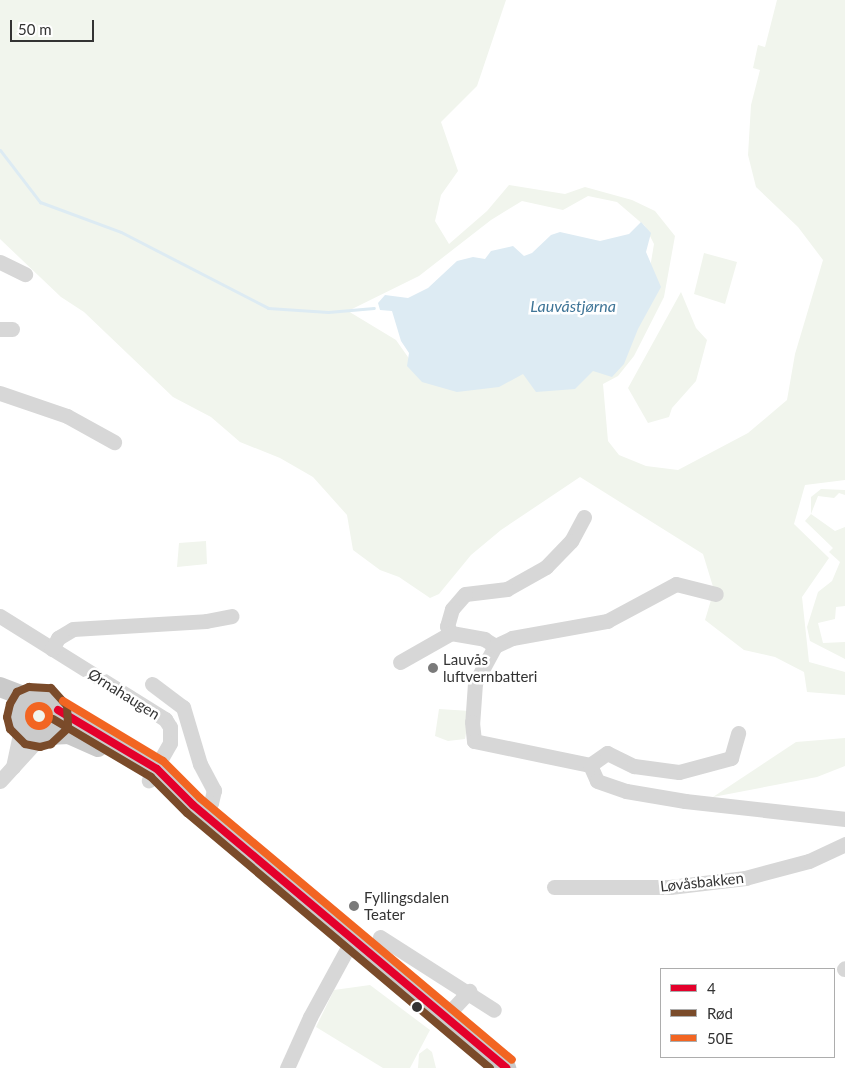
<!DOCTYPE html>
<meta charset="utf-8">
<style>
body{margin:0}
#map{position:relative;width:845px;height:1068px;overflow:hidden;background:#fff;font-family:Lato,sans-serif}
div>[style]{position:absolute}
[style*='--x']{left:calc(var(--x)*1px);top:calc(var(--y)*1px);width:calc(var(--w)*1px);rotate:calc(var(--a)*1deg)}
.green>*{inset:0;background:#f1f5ed}
.round{border-radius:50%}
.water>*{inset:0;background:#ddebf3}
.stream>*{height:3px;margin:-1.5px;padding:0 1.5px;transform-origin:1.5px;border-radius:1.5px;background:#ddebf3}
.minor>*{height:15px;margin:-7.5px;padding:0 7.5px;transform-origin:7.5px;border-radius:7.5px;background:#d7d7d7}
.major>*{height:20px;margin:-10px;padding:0 10px;transform-origin:10px;border-radius:10px;background:#cacaca}
.major>.ring{margin:-10px;padding:0;box-sizing:content-box;background:none;border:20px solid #cacaca;border-radius:50%}
.bus-1>*{height:8px;margin:-4px;padding:0 4px;transform-origin:4px;border-radius:4px;background:#e4002b}
.bus-2>*{height:8px;margin:-4px;padding:0 4px;transform-origin:4px;border-radius:4px;background:#7a4b2a}
.bus-3>*{height:8px;margin:-4px;padding:0 4px;transform-origin:4px;border-radius:4px;background:#f26522}
.bus-3>.ring{margin:-4px;padding:0;box-sizing:content-box;background:none;border:8px solid #f26522;border-radius:50%}
.dots>*{width:14px;height:14px;translate:-50% -50%;box-sizing:border-box;border:2px solid #fff;border-radius:50%}
span{translate:-50% -50%;white-space:nowrap;text-align:center;line-height:1.15;-webkit-text-stroke:5px #fff;paint-order:stroke}
.poi-label{font-size:15px;color:#333}
.left{translate:0 -50%;text-align:left}
.street-label{font-size:15px;color:#333}
.water-label{font-size:16px;color:#3f7597;font-style:italic}
.legend{position:absolute;left:660px;top:968px;width:175px;height:90px;box-sizing:border-box;background:#fff;border:1px solid #adadad;margin:0;padding:6px 9px;list-style:none;font-size:15px;color:#333}
.legend li{display:flex;align-items:center;gap:10px;height:25px}
.legend b{width:25px;border:1px solid #adadad}
.scale{position:absolute;left:10px;top:20px;width:84px;height:22px;box-sizing:border-box;border:2px solid #333;border-top:0;padding-left:6px;font-size:15px;line-height:18px;white-space:nowrap;color:#333;-webkit-text-stroke:4px #fff;paint-order:stroke}
</style>
<div id="map">
<div class="green">
<i style="clip-path:polygon(evenodd,0 0,506px 0,477px 86px,441px 122px,458px 171px,441px 195px,435px 221px,449px 244px,487px 211px,509px 185px,565px 194px,585px 187px,632px 200px,655px 211px,675px 236px,664px 297px,634px 356px,618px 376px,603px 384px,608px 441px,619px 455px,646px 466px,678px 470px,748px 433px,787px 400px,795px 354px,823px 260px,798px 227px,756px 187px,748px 155px,751px 105px,760px 70px,753px 68px,758px 45px,765px 47px,777px 0,845px 0,845px 480px,805px 485px,794px 524px,829px 558px,802px 597px,809px 662px,845px 672px,845px 695px,807px 692px,804px 672px,775px 657px,744px 650px,705px 620px,714px 590px,703px 554px,580px 477px,501px 530px,471px 555px,439px 594px,430px 598px,399px 577px,380px 570px,353px 550px,347px 515px,313px 477px,280px 458px,240px 442px,211px 417px,173px 397px,84px 312px,61px 297px,0 239px,0 0,588px 196px,617px 202px,645px 226px,654px 244px,642px 316px,422px 377px,396px 340px,348px 311px,419px 276px,491px 220px,522px 201px,563px 210px,588px 196px)"></i>
<i style="clip-path:polygon(704px 253px,737px 262px,725px 304px,694px 294px)"></i>
<i style="clip-path:polygon(681px 292px,696px 328px,707px 340px,696px 381px,672px 408px,669px 417px,648px 423px,628px 388px)"></i>
<i style="clip-path:polygon(821px 489px,845px 490px,845px 495px,839px 493px,834px 498px,818px 496px,811px 514px,835px 531px,845px 527px,845px 606px,836px 607px,835px 619px,818px 623px,823px 643px,845px 642px,845px 659px,810px 641px,807px 627px,818px 592px,832px 581px,840px 562px,829px 552px,833px 548px,805px 521px,811px 514px,811px 497px)"></i>
<i style="clip-path:polygon(206px 541px,207px 564px,177px 567px,179px 543px)"></i>
<i class="round" style="left:23px;top:701px;width:30px;height:30px"></i>
<i style="clip-path:polygon(439px 709px,470px 711px,465px 739px,448px 741px,435px 736px)"></i>
<i style="clip-path:polygon(845px 738px,845px 766px,817px 777px,713px 797px,796px 742px)"></i>
<i style="clip-path:polygon(370px 985px,430px 1030px,410px 1068px,383px 1068px,316px 1027px,334px 990px)"></i>
<i style="clip-path:polygon(427px 1048px,432px 1052px,436px 1068px,418px 1068px,419px 1054px)"></i>
</div>
<div class="water">
<i style="clip-path:polygon(641px 222px,651px 233px,646px 252px,661px 287px,638px 329px,624px 364px,612px 377px,593px 371px,575px 389px,536px 392px,523px 374px,499px 387px,457px 392px,422px 382px,407px 366px,409px 353px,401px 341px,392px 311px,380px 310px,378px 303px,385px 295px,408px 298px,428px 288px,457px 261px,473px 257px,485px 259px,491px 251px,513px 246px,524px 256px,532px 253px,551px 235px,560px 232px,600px 241px,629px 234px)"></i>
</div>
<div class="stream">
<i style="--x:0;--y:150;--w:66;--a:52.4"></i>
<i style="--x:40;--y:202;--w:86;--a:20.3"></i>
<i style="--x:121;--y:232;--w:165;--a:27.3"></i>
<i style="--x:268;--y:308;--w:60;--a:3.8"></i>
<i style="--x:328;--y:312;--w:46;--a:-5"></i>
</div>
<div class="minor">
<i style="--x:0;--y:262;--w:28;--a:26"></i>
<i style="--x:0;--y:329;--w:12;--a:0"></i>
<i style="--x:0;--y:393;--w:71;--a:18.9"></i>
<i style="--x:67;--y:416;--w:54;--a:29"></i>
<i style="--x:584;--y:517;--w:27;--a:118"></i>
<i style="--x:571;--y:541;--w:36;--a:134"></i>
<i style="--x:546;--y:567;--w:45;--a:150.6"></i>
<i style="--x:507;--y:589;--w:42;--a:173.2"></i>
<i style="--x:465;--y:594;--w:20;--a:131"></i>
<i style="--x:452;--y:609;--w:18;--a:106"></i>
<i style="--x:447;--y:626;--w:8;--a:60"></i>
<i style="--x:451;--y:633;--w:34;--a:10"></i>
<i style="--x:484;--y:639;--w:13;--a:32"></i>
<i style="--x:495;--y:646;--w:42;--a:118.4"></i>
<i style="--x:475;--y:683;--w:39;--a:94"></i>
<i style="--x:472;--y:722;--w:19;--a:84"></i>
<i style="--x:474;--y:741;--w:118;--a:11.7"></i>
<i style="--x:0;--y:616;--w:195;--a:32"></i>
<i style="--x:165;--y:719;--w:9;--a:58"></i>
<i style="--x:170;--y:727;--w:16;--a:90"></i>
<i style="--x:170;--y:743;--w:43;--a:119.6"></i>
<i style="--x:495;--y:646;--w:19;--a:-25"></i>
<i style="--x:512;--y:638;--w:97;--a:-10.1"></i>
<i style="--x:607;--y:621;--w:78;--a:-28.2"></i>
<i style="--x:676;--y:584;--w:41;--a:14"></i>
<i style="--x:52;--y:649;--w:13;--a:-61"></i>
<i style="--x:58;--y:638;--w:17;--a:-31"></i>
<i style="--x:73;--y:629;--w:133;--a:-3.4"></i>
<i style="--x:206;--y:621;--w:26;--a:-11"></i>
<i style="--x:400;--y:662;--w:59;--a:-29.6"></i>
<i style="--x:152;--y:684;--w:39;--a:37"></i>
<i style="--x:183;--y:707;--w:59;--a:73.4"></i>
<i style="--x:200;--y:764;--w:30;--a:62"></i>
<i style="--x:214;--y:790;--w:13;--a:103"></i>
<i style="--x:211;--y:803;--w:13;--a:132"></i>
<i style="--x:590;--y:765;--w:17;--a:66"></i>
<i style="--x:597;--y:781;--w:31;--a:19"></i>
<i style="--x:626;--y:791;--w:60;--a:9.6"></i>
<i style="--x:685;--y:801;--w:161;--a:6.4"></i>
<i style="--x:590;--y:765;--w:21;--a:-35"></i>
<i style="--x:607;--y:753;--w:30;--a:26"></i>
<i style="--x:634;--y:766;--w:45;--a:7.6"></i>
<i style="--x:679;--y:772;--w:54;--a:-15.1"></i>
<i style="--x:731;--y:758;--w:26;--a:-74"></i>
<i style="--x:13;--y:767;--w:40;--a:-78"></i>
<i style="--x:0;--y:781;--w:59;--a:-47.7"></i>
<i style="--x:554;--y:887;--w:116;--a:0"></i>
<i style="--x:670;--y:887;--w:76;--a:-6.8"></i>
<i style="--x:745;--y:878;--w:66;--a:-14.9"></i>
<i style="--x:809;--y:861;--w:40;--a:-25"></i>
<i style="--x:380;--y:937;--w:135;--a:32.6"></i>
<i style="--x:844;--y:969;--w:1;--a:-45"></i>
<i style="--x:447;--y:1015;--w:33;--a:-47"></i>
<i style="--x:287;--y:1068;--w:56;--a:-65.7"></i>
<i style="--x:310;--y:1017;--w:90;--a:-61.4"></i>
</div>
<div class="major">
<i style="--x:0;--y:687;--w:30;--a:21"></i>
<i class="ring" style="left:17px;top:695px;width:22px;height:22px"></i>
<i style="--x:58;--y:710;--w:115;--a:30.8"></i>
<i style="--x:157;--y:769;--w:51;--a:45"></i>
<i style="--x:193;--y:805;--w:409;--a:40"></i>
<i style="--x:48;--y:735;--w:21;--a:-3"></i>
<i style="--x:69;--y:734;--w:32;--a:24"></i>
</div>
<div class="bus-1">
<i style="--x:58;--y:710;--w:115;--a:30.8"></i>
<i style="--x:157;--y:769;--w:51;--a:45"></i>
<i style="--x:193;--y:805;--w:409;--a:40"></i>
</div>
<div class="bus-2">
<i style="--x:53;--y:719;--w:114;--a:30.6"></i>
<i style="--x:151;--y:777;--w:51;--a:45"></i>
<i style="--x:187;--y:813;--w:396;--a:40.1"></i>
<i style="--x:66;--y:730;--w:21;--a:137"></i>
<i style="--x:51;--y:744;--w:11;--a:165"></i>
<i style="--x:40;--y:747;--w:15;--a:-169"></i>
<i style="--x:25;--y:744;--w:21;--a:-135"></i>
<i style="--x:10;--y:729;--w:12;--a:-104"></i>
<i style="--x:7;--y:717;--w:13;--a:-77"></i>
<i style="--x:10;--y:704;--w:14;--a:-60"></i>
<i style="--x:17;--y:692;--w:13;--a:-23"></i>
<i style="--x:29;--y:687;--w:22;--a:3"></i>
<i style="--x:51;--y:688;--w:24;--a:48"></i>
<i style="--x:67;--y:706;--w:21;--a:87"></i>
</div>
<div class="bus-3">
<i style="--x:63;--y:701;--w:117;--a:31"></i>
<i style="--x:163;--y:761;--w:52;--a:45"></i>
<i style="--x:200;--y:798;--w:407;--a:40"></i>
<i class="ring" style="left:29px;top:706px;width:12px;height:12px"></i>
</div>
<div class="dots">
<i style="left:433px;top:668px;background:#7a7a7a"></i>
<i style="left:354px;top:906px;background:#7a7a7a"></i>
<i style="left:417px;top:1007px;background:#333"></i>
</div>
<div class="poi-label">
<span class="left" style="left:443px;top:668px">Lauvås<br>luftvernbatteri</span>
<span class="left" style="left:364px;top:906px">Fyllingsdalen<br>Teater</span>
</div>
<div class="street-label">
<span style="left:124px;top:694px;rotate:32deg">Ørnahaugen</span>
<span style="left:702px;top:882px;rotate:-6deg">Løvåsbakken</span>
</div>
<div class="water-label">
<span style="left:573px;top:306px">Lauvåstjørna</span>
</div>
<ul class="legend">
<li><b style="height:6px;background:#e4002b"></b>4</li>
<li><b style="height:6px;background:#7a4b2a"></b>Rød</li>
<li><b style="height:6px;background:#f26522"></b>50E</li>
</ul>
<div class="scale">50 m</div>
</div>
